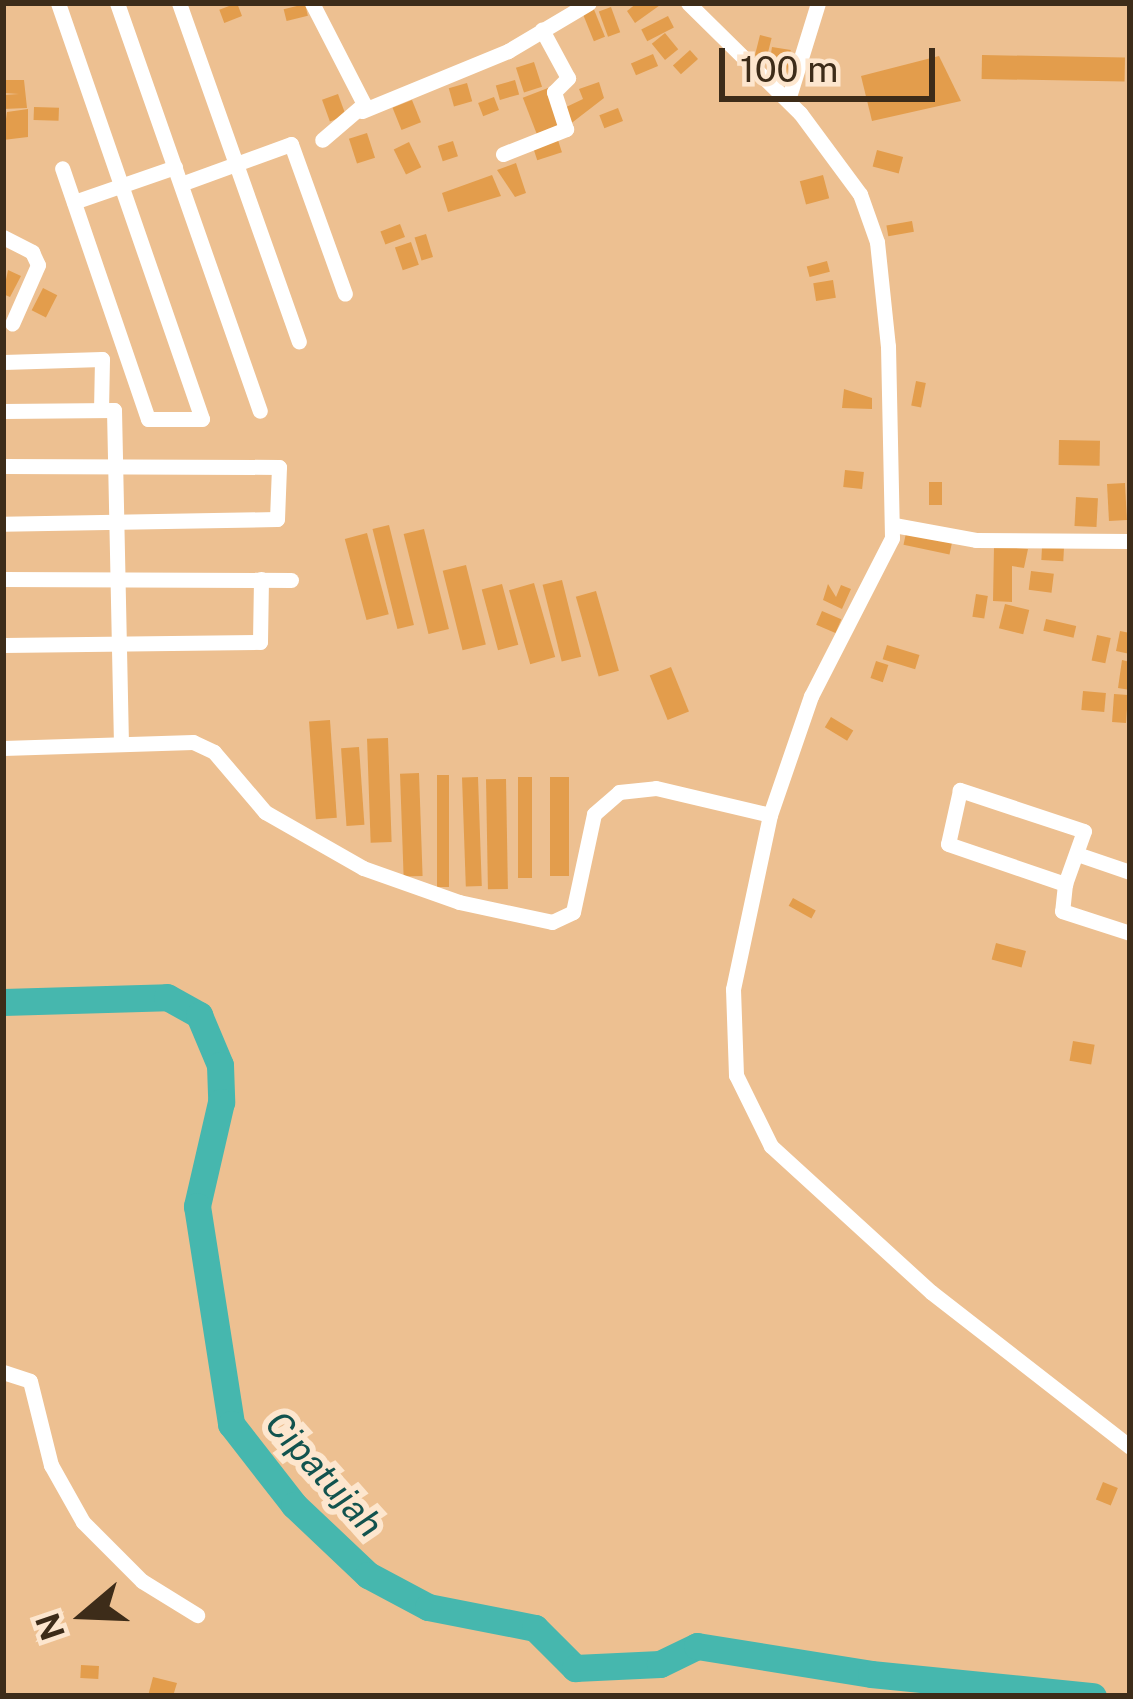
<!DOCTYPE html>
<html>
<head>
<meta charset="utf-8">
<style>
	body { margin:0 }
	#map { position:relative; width:1133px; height:1699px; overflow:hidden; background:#edc091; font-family:"Public Sans",sans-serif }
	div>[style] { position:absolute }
	.river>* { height:27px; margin:-13.5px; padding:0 13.5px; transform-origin:13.5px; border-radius:13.5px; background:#46b7ae }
	.building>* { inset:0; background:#e39d4c; transform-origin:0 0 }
	.minor>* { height:15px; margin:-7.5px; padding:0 7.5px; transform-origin:7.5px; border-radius:7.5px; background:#fff }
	span { translate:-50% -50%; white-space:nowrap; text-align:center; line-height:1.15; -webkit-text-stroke:12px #fde6ce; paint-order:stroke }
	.water-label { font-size:36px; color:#12534e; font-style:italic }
	.frame { position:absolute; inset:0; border:6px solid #3d2c19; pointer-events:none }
	.north { position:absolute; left:24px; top:1555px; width:120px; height:120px; -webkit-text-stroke:9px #fde6ce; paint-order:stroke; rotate:251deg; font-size:33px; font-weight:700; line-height:48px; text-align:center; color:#3d2c19 }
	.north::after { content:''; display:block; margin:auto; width:42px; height:54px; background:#3d2c19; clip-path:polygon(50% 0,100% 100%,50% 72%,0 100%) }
	.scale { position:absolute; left:719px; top:48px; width:216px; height:54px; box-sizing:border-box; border:6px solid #3d2c19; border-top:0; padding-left:15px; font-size:36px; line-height:42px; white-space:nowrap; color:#3d2c19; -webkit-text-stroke:9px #fde6ce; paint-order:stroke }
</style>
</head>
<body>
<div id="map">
	<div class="river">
		<i style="left:3px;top:1002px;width:164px;rotate:-1.7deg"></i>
		<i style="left:167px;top:997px;width:37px;rotate:29deg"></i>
		<i style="left:199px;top:1015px;width:54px;rotate:67.2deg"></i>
		<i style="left:220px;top:1065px;width:37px;rotate:88deg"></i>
		<i style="left:221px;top:1102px;width:107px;rotate:103deg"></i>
		<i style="left:197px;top:1206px;width:221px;rotate:81.1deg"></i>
		<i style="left:231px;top:1424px;width:103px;rotate:52.1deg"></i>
		<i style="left:294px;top:1505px;width:102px;rotate:43.4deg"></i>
		<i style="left:368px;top:1575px;width:68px;rotate:28.1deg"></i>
		<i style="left:428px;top:1607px;width:109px;rotate:11.1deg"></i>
		<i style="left:535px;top:1628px;width:57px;rotate:45deg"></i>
		<i style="left:575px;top:1668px;width:85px;rotate:-2.7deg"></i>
		<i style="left:660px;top:1664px;width:41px;rotate:-25.9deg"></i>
		<i style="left:697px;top:1646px;width:176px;rotate:9.1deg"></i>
		<i style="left:871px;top:1674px;width:223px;rotate:5.7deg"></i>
	</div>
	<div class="building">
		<i style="left:237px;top:3px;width:14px;height:19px;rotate:69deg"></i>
		<i style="clip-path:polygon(637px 3px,663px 3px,635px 23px,627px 11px)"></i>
		<i style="left:305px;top:4px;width:12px;height:22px;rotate:76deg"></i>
		<i style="left:593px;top:7px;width:32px;height:12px;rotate:68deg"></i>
		<i style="left:611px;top:7px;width:27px;height:13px;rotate:70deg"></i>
		<i style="left:668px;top:16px;width:13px;height:30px;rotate:63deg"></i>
		<i style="left:665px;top:33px;width:21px;height:17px;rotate:51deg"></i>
		<i style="left:760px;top:35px;width:12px;height:21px;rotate:14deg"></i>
		<i style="left:772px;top:47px;width:19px;height:29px;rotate:9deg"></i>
		<i style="left:690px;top:50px;width:12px;height:23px;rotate:48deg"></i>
		<i style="left:653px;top:54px;width:13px;height:24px;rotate:67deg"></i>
		<i style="left:982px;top:55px;width:143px;height:24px;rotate:1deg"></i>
		<i style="clip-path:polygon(939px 56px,961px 101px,872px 121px,861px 76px)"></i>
		<i style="left:534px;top:62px;width:26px;height:19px;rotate:72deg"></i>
		<i style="clip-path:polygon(3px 80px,24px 80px,27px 108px,3px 109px,3px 95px,19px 94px,3px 93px)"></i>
		<i style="left:515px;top:80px;width:15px;height:20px;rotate:74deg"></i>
		<i style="clip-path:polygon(599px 82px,604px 98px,569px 125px,562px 109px,583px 99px,579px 89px)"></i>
		<i style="left:467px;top:83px;width:19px;height:19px;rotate:74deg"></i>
		<i style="left:548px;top:88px;width:39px;height:27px;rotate:69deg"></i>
		<i style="left:338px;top:94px;width:23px;height:17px;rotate:70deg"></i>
		<i style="left:494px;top:97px;width:14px;height:17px;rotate:69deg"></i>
		<i style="left:412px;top:100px;width:24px;height:21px;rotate:68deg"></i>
		<i style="left:34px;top:107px;width:25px;height:13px;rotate:2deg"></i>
		<i style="left:618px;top:108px;width:14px;height:20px;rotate:69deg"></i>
		<i style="clip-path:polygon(28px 109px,28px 137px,3px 140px,7px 112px)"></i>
		<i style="left:367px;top:133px;width:26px;height:19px;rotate:72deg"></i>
		<i style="left:557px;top:137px;width:16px;height:26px;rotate:72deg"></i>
		<i style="left:453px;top:141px;width:16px;height:16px;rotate:72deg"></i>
		<i style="left:409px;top:142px;width:28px;height:17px;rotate:64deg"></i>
		<i style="left:877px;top:150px;width:27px;height:17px;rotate:15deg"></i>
		<i style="clip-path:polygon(516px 163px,526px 193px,515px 197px,497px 170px)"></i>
		<i style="clip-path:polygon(492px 175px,501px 196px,448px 212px,442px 193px)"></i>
		<i style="left:823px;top:175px;width:24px;height:24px;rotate:75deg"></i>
		<i style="left:912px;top:221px;width:11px;height:26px;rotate:80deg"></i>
		<i style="left:400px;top:224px;width:14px;height:21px;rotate:69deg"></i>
		<i style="left:426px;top:234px;width:24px;height:12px;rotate:73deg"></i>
		<i style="left:411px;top:242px;width:24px;height:17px;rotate:71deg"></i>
		<i style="left:827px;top:261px;width:11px;height:21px;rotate:75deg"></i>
		<i style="clip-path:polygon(8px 270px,21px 276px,10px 297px,3px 294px)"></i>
		<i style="left:833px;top:280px;width:18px;height:20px;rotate:81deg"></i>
		<i style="left:43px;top:288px;width:16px;height:25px;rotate:27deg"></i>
		<i style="left:916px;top:381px;width:10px;height:25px;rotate:11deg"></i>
		<i style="clip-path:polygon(844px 389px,872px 398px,872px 409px,842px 408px)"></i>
		<i style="left:1059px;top:440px;width:41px;height:25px;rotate:1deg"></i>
		<i style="left:845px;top:470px;width:19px;height:17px;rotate:6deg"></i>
		<i style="left:929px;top:482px;width:13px;height:23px"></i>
		<i style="left:1125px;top:483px;width:37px;height:18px;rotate:87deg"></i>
		<i style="left:1076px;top:497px;width:22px;height:29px;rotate:3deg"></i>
		<i style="left:389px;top:525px;width:103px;height:17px;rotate:76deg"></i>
		<i style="left:424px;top:529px;width:103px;height:21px;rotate:76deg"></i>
		<i style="left:367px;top:533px;width:84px;height:23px;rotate:75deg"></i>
		<i style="left:906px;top:533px;width:47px;height:12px;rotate:12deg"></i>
		<i style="clip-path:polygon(994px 546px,1028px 549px,1024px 568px,1012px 566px,1012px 602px,993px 601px)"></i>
		<i style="left:1042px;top:547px;width:22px;height:13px;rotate:3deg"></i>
		<i style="left:466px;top:565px;width:82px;height:24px;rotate:76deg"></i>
		<i style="left:1031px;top:571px;width:23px;height:19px;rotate:7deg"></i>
		<i style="left:562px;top:580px;width:79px;height:20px;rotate:76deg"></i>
		<i style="left:534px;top:583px;width:77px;height:26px;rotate:74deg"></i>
		<i style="left:502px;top:584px;width:63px;height:21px;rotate:75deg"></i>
		<i style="clip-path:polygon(828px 584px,836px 597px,841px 585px,851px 589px,842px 609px,823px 600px)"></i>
		<i style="left:596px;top:591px;width:83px;height:21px;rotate:74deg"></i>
		<i style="left:976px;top:594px;width:12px;height:23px;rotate:9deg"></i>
		<i style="left:1005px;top:604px;width:25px;height:25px;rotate:14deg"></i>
		<i style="left:822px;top:611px;width:21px;height:15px;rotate:23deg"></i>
		<i style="left:1046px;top:619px;width:31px;height:12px;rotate:13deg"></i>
		<i style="clip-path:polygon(1120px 631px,1130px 633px,1130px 654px,1116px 651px)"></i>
		<i style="left:1097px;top:635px;width:14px;height:26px;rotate:12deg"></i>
		<i style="left:887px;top:645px;width:34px;height:15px;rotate:17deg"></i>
		<i style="clip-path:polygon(1122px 660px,1130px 662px,1130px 690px,1118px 688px)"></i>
		<i style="left:876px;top:661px;width:13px;height:18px;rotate:18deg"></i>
		<i style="left:671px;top:667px;width:48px;height:23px;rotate:68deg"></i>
		<i style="left:1083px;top:691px;width:23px;height:19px;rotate:5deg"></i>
		<i style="left:1114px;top:694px;width:14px;height:28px;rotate:4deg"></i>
		<i style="left:831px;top:717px;width:26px;height:12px;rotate:31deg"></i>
		<i style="left:330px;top:720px;width:98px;height:21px;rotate:86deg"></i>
		<i style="left:388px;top:738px;width:104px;height:21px;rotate:88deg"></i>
		<i style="left:359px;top:747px;width:78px;height:18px;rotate:86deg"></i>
		<i style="left:419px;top:773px;width:103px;height:19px;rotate:88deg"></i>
		<i style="left:437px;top:775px;width:12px;height:112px"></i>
		<i style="left:478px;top:777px;width:109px;height:16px;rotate:88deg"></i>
		<i style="left:518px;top:777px;width:14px;height:101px"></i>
		<i style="left:550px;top:777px;width:19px;height:99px"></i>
		<i style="left:506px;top:779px;width:110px;height:20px;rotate:89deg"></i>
		<i style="left:793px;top:898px;width:26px;height:9px;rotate:29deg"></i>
		<i style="left:996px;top:943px;width:31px;height:17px;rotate:15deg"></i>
		<i style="left:1073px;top:1041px;width:22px;height:20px;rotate:10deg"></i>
		<i style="left:1103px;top:1482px;width:16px;height:19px;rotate:22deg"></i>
		<i style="left:81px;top:1665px;width:18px;height:13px;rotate:3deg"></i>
		<i style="clip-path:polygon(153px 1677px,177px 1683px,173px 1696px,148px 1696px)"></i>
	</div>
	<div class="minor">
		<i style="left:58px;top:3px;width:440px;rotate:70.9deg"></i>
		<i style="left:202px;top:419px;width:54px;rotate:180deg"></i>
		<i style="left:148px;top:419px;width:265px;rotate:-108.9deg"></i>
		<i style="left:117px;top:3px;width:432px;rotate:70.7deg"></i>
		<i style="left:179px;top:3px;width:359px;rotate:70.5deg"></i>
		<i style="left:312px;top:3px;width:114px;rotate:62.8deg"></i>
		<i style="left:364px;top:104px;width:55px;rotate:139.4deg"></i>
		<i style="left:688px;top:3px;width:157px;rotate:44.5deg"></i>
		<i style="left:800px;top:113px;width:101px;rotate:53.5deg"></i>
		<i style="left:860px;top:194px;width:51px;rotate:70.5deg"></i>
		<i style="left:877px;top:242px;width:105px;rotate:84deg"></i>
		<i style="left:888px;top:346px;width:192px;rotate:88.8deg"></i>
		<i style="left:892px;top:538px;width:178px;rotate:117.1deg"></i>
		<i style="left:811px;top:696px;width:126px;rotate:109deg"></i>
		<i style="left:770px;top:815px;width:178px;rotate:102deg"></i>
		<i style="left:733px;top:989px;width:86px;rotate:88deg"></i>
		<i style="left:736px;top:1075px;width:79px;rotate:63.8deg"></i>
		<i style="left:771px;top:1146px;width:217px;rotate:42.4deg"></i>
		<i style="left:931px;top:1292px;width:252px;rotate:37.9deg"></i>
		<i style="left:788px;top:100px;width:102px;rotate:-72.8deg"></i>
		<i style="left:362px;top:111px;width:158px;rotate:-22.3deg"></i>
		<i style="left:508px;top:51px;width:94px;rotate:-30.7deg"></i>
		<i style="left:503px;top:154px;width:68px;rotate:-21.6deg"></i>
		<i style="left:566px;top:129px;width:39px;rotate:-108deg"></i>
		<i style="left:554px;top:92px;width:20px;rotate:-45deg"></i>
		<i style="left:568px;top:78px;width:55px;rotate:-118.4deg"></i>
		<i style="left:181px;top:184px;width:117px;rotate:-20deg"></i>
		<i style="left:291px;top:144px;width:159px;rotate:70.2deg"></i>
		<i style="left:74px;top:202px;width:107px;rotate:-19.1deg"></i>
		<i style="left:3px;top:237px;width:33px;rotate:27deg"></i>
		<i style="left:32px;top:252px;width:14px;rotate:65deg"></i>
		<i style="left:38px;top:265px;width:64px;rotate:113.8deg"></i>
		<i style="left:3px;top:362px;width:99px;rotate:-1.7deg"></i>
		<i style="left:102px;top:359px;width:51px;rotate:91.1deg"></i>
		<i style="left:3px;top:411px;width:111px;rotate:-0.5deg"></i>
		<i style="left:114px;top:410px;width:330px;rotate:88.8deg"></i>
		<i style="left:3px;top:466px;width:276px;rotate:0.2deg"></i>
		<i style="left:279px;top:467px;width:52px;rotate:92.2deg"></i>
		<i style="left:277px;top:519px;width:274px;rotate:179deg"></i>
		<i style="left:894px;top:525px;width:83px;rotate:10.4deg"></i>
		<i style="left:976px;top:540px;width:154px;rotate:0.4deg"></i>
		<i style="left:3px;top:579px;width:288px;rotate:0.2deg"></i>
		<i style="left:3px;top:645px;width:257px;rotate:-0.7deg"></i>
		<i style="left:260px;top:642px;width:63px;rotate:-89.1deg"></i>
		<i style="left:3px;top:748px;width:190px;rotate:-1.8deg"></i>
		<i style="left:193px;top:742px;width:23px;rotate:25deg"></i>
		<i style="left:214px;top:752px;width:79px;rotate:49.6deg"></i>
		<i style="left:265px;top:812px;width:113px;rotate:29.7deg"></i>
		<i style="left:363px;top:868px;width:102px;rotate:19.5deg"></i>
		<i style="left:459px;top:902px;width:95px;rotate:12.1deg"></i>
		<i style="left:552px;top:922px;width:23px;rotate:-25deg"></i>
		<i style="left:573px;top:912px;width:100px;rotate:-77.9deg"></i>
		<i style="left:594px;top:814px;width:33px;rotate:-41deg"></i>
		<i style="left:619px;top:792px;width:37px;rotate:-6deg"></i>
		<i style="left:656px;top:788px;width:117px;rotate:13.3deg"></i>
		<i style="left:1080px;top:855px;width:53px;rotate:18.8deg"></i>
		<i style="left:1065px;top:884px;width:56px;rotate:-70.3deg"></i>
		<i style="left:1084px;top:831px;width:131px;rotate:-161.7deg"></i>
		<i style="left:960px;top:790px;width:55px;rotate:102.5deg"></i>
		<i style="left:948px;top:844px;width:124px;rotate:18.9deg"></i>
		<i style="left:1065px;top:884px;width:27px;rotate:96deg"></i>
		<i style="left:1062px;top:911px;width:71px;rotate:17.9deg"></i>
		<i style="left:3px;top:1372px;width:28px;rotate:18deg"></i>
		<i style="left:30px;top:1381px;width:87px;rotate:76deg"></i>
		<i style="left:51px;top:1465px;width:65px;rotate:60.7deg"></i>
		<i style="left:83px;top:1522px;width:83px;rotate:45deg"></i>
		<i style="left:142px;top:1581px;width:65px;rotate:31.7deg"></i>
	</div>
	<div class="water-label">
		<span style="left:324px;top:1474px;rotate:48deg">Cipatujah</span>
	</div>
	<div class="frame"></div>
	<div class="north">N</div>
	<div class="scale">100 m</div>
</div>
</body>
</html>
